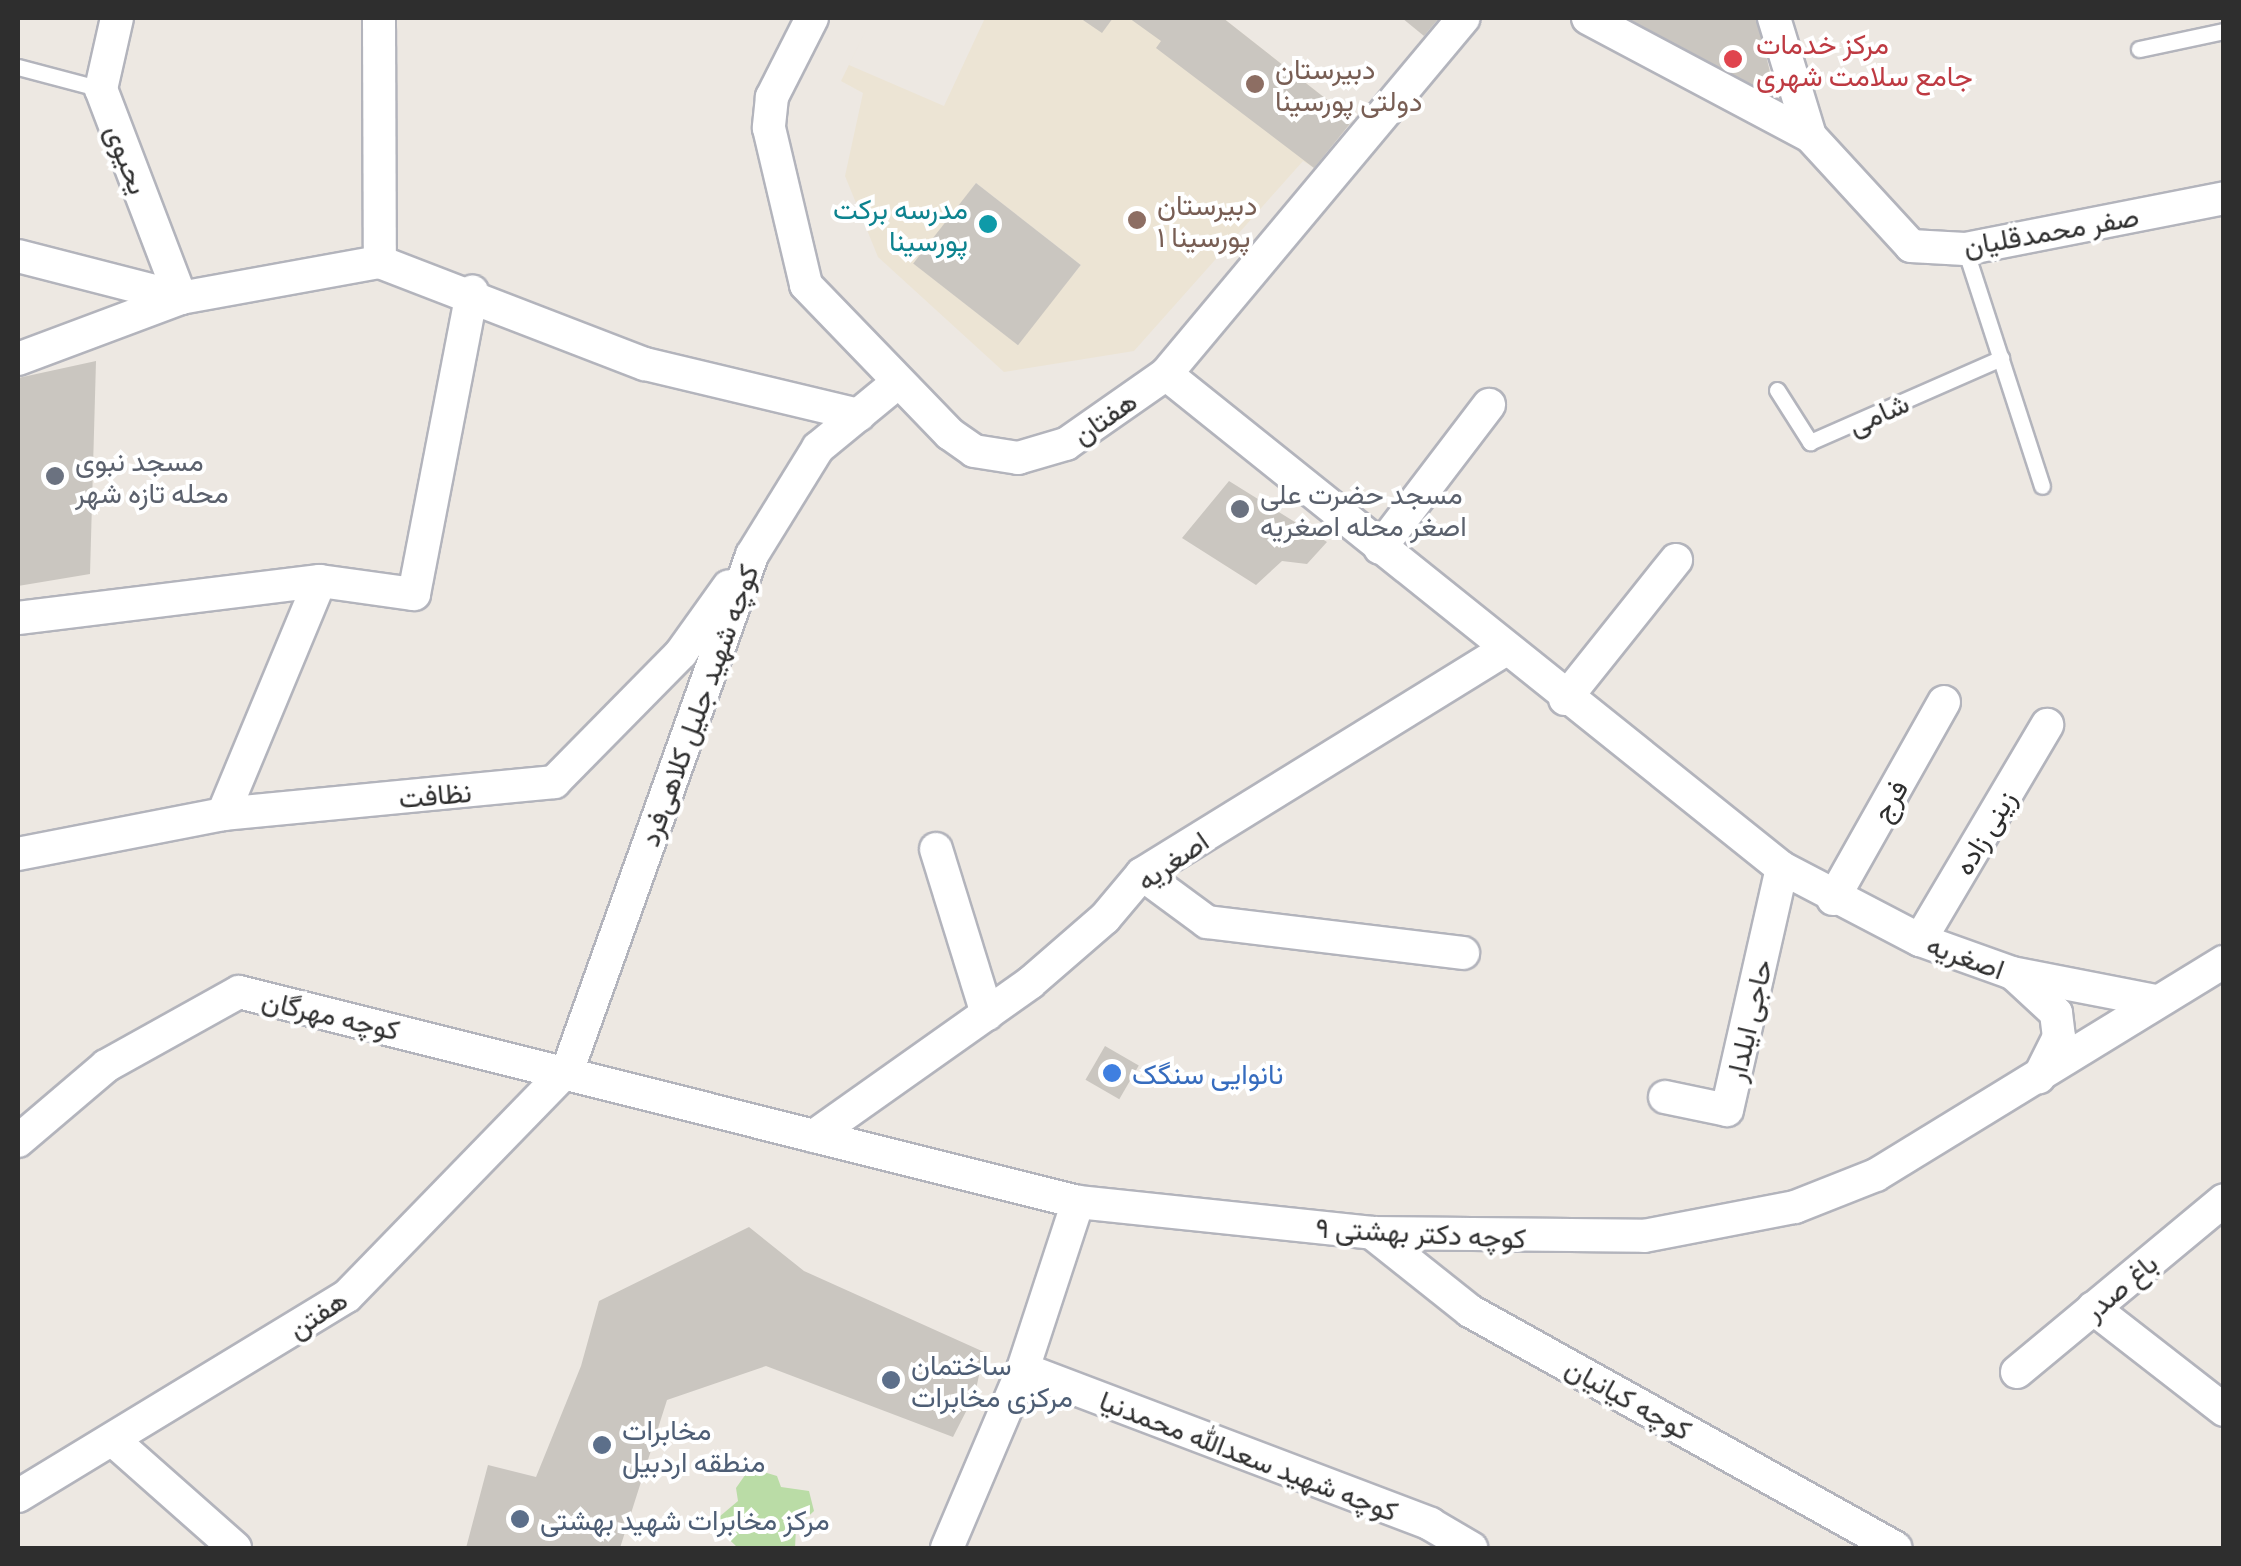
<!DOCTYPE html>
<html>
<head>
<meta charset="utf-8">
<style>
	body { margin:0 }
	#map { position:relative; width:2241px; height:1566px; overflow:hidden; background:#ede8e2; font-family:"Exo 2",Vazirmatn,sans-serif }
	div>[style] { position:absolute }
	.education>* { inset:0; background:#ece4d4 }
	.green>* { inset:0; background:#badca6 }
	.building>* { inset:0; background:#cac6c0; transform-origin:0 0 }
	.roads { filter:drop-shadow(2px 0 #b3b4bc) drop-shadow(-2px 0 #b3b4bc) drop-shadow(0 2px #b3b4bc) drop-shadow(0 -2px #b3b4bc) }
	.service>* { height:15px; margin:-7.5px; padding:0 7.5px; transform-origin:7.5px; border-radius:7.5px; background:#fff }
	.minor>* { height:32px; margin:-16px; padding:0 16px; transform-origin:16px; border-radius:16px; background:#fff }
	.dots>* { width:28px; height:28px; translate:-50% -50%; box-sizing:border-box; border:5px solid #fff; border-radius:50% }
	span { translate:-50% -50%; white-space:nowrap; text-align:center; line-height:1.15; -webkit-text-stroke:8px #fff; paint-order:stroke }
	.health-label { font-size:28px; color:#be3a42 }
	.left { translate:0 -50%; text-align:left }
	.education-label { font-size:28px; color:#785e54 }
	.street-label { font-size:28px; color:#2e2e2e }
	.culture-label { font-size:28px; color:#0d838f }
	.right { translate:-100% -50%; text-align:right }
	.worship-label { font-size:28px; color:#5b616d }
	.shop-label { font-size:28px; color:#366cbe }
	.service-label { font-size:28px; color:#4e5e75 }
	.frame { position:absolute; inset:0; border:20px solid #2e2e2e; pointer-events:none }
</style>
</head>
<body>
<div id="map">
	<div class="education">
		<i style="clip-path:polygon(evenodd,872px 18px,849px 65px,944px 106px,985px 18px,1223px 18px,1353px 120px,1314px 168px,1303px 161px,1134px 351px,1004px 372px,878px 257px,845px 176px,863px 93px,841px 81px,872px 18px,976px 183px,1081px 265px,1017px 344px,917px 266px,976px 183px)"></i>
	</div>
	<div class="green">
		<i style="clip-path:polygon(750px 1468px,777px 1476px,781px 1487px,809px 1491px,814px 1511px,796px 1528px,795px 1548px,736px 1546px,717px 1528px,719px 1517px,738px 1501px,736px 1488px)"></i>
	</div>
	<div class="building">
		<i style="clip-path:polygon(1080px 18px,1113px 18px,1102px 33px)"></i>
		<i style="clip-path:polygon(1129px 18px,1223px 18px,1353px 120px,1314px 168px,1156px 48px,1161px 41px)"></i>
		<i style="clip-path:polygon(1402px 18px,1439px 18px,1424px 36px)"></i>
		<i style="clip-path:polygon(1618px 18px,1757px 18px,1777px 101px)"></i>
		<i style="left:976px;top:183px;width:133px;height:102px;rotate:38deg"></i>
		<i style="clip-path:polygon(96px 361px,90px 574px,18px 586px,18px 378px)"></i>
		<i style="clip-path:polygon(1229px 481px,1327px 542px,1307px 564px,1282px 561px,1256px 585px,1182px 538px)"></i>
		<i style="left:1105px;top:1046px;width:39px;height:39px;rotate:30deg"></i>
		<i style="clip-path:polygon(749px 1227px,804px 1271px,984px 1352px,975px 1394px,953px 1437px,766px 1366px,667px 1400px,620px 1548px,466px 1548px,488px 1465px,536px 1477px,581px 1366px,599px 1301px)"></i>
	</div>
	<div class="roads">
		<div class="service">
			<i style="left:2139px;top:49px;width:87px;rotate:-12deg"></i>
			<i style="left:18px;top:67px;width:86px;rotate:14.8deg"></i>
			<i style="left:1965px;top:249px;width:249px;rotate:72deg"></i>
			<i style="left:1777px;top:390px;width:62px;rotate:57.6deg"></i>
			<i style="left:1810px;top:442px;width:209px;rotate:-23.7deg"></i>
		</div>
		<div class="minor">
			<i style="left:117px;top:18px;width:73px;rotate:102.7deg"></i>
			<i style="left:101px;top:89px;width:224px;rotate:69.1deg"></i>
			<i style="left:379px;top:18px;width:244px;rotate:89.8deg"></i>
			<i style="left:812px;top:18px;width:89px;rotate:116.9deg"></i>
			<i style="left:772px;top:97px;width:31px;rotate:96deg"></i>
			<i style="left:769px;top:128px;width:161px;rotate:76.7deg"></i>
			<i style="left:806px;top:285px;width:207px;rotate:46deg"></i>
			<i style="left:950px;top:434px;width:29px;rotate:35deg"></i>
			<i style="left:974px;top:451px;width:45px;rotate:9deg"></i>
			<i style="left:1018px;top:458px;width:50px;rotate:-16.3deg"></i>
			<i style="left:1066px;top:444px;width:122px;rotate:-35deg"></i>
			<i style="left:1166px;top:374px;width:464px;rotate:-50.1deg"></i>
			<i style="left:1588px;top:18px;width:251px;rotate:28deg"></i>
			<i style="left:1774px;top:18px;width:123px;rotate:73deg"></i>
			<i style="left:1810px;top:136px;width:149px;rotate:47.4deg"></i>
			<i style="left:1911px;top:246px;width:54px;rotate:3.2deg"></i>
			<i style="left:1965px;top:249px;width:264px;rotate:-11.1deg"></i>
			<i style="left:18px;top:256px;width:168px;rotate:14.4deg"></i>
			<i style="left:18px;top:359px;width:174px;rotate:-20.5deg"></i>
			<i style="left:181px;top:298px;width:202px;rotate:-10.3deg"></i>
			<i style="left:380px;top:262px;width:284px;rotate:21.1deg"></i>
			<i style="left:645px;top:364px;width:220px;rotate:13.4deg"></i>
			<i style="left:1166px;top:374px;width:790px;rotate:38.73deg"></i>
			<i style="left:1782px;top:868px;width:156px;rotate:27.6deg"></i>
			<i style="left:1920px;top:940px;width:98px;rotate:19.7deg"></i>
			<i style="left:2012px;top:973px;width:147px;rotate:11deg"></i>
			<i style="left:1380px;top:548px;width:180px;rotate:-52.7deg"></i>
			<i style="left:18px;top:618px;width:304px;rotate:-7deg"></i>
			<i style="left:320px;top:581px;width:95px;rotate:7.9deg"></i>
			<i style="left:414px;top:594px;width:308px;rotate:-79.1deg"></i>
			<i style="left:1565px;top:699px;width:178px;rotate:-51.4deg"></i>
			<i style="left:223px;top:814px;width:252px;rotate:-67.4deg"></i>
			<i style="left:936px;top:849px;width:173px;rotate:72.8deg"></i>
			<i style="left:18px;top:854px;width:209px;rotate:-11deg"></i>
			<i style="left:223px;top:814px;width:333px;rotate:-5.5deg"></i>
			<i style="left:554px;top:782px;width:181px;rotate:-45.4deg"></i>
			<i style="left:681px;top:653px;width:82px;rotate:-54.4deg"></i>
			<i style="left:1142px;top:874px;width:81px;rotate:36.4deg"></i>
			<i style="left:1207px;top:922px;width:258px;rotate:6.9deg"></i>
			<i style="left:1833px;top:899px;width:226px;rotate:-60.6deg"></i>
			<i style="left:1920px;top:940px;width:250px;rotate:-59.4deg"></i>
			<i style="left:2015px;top:975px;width:56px;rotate:42.8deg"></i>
			<i style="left:2056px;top:1013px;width:24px;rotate:83deg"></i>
			<i style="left:2059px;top:1037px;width:45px;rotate:116.6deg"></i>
			<i style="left:1665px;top:1097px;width:63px;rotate:11.8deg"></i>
			<i style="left:1727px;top:1110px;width:248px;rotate:-77.2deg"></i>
			<i style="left:814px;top:1136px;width:265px;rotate:-35.3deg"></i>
			<i style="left:1030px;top:983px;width:99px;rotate:-40.9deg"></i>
			<i style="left:1105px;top:918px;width:57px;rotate:-49.9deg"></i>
			<i style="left:1142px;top:874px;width:427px;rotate:-31.7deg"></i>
			<i style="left:18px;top:1141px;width:116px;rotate:-40.4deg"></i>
			<i style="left:106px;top:1066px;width:152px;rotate:-29.1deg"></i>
			<i style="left:239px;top:992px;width:865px;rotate:14.05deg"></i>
			<i style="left:1078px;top:1202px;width:296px;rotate:6deg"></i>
			<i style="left:1372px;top:1233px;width:272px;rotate:0.6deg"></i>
			<i style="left:1644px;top:1236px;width:154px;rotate:-10.9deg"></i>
			<i style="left:1795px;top:1207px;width:87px;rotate:-21.6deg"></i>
			<i style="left:1876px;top:1175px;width:408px;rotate:-31.5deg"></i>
			<i style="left:1372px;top:1233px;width:125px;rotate:38.5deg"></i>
			<i style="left:1470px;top:1311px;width:487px;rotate:29.1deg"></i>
			<i style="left:2093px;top:1308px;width:166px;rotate:37.9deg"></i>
			<i style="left:1023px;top:1369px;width:436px;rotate:20.8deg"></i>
			<i style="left:1430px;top:1524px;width:48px;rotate:30.3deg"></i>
			<i style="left:2017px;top:1372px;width:269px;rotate:-39.7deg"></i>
			<i style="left:113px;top:1440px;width:163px;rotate:41.5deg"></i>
			<i style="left:18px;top:1496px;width:385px;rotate:-31.3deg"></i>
			<i style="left:347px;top:1296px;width:317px;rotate:-45.8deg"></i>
			<i style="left:568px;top:1069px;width:546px;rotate:-70.3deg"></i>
			<i style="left:752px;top:555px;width:126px;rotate:-58.3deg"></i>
			<i style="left:818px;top:448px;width:101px;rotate:-39.4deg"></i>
			<i style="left:947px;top:1548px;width:194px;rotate:-67deg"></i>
			<i style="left:1023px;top:1369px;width:176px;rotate:-71.8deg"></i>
		</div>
	</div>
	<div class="dots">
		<i style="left:1733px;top:59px;background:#e0444e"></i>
		<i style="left:1255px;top:84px;background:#8d6e63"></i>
		<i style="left:1137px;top:220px;background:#8d6e63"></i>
		<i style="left:988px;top:224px;background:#0f9aa8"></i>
		<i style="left:55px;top:476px;background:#6b7280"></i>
		<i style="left:1240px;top:509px;background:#6b7280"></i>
		<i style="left:1112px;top:1073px;background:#3f7fe0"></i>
		<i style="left:891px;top:1380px;background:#5c6f8a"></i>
		<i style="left:602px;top:1445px;background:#5c6f8a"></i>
		<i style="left:520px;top:1519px;background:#5c6f8a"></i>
	</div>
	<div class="health-label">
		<span class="left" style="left:1756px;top:59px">مرکز خدمات<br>جامع سلامت شهری</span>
	</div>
	<div class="education-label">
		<span class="left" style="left:1275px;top:84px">دبیرستان<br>دولتی پورسینا</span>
		<span class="left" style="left:1157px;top:220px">دبیرستان<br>پورسینا ۱</span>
	</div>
	<div class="street-label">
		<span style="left:128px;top:159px;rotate:69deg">یحیوی</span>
		<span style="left:2051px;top:230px;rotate:-10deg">صفر محمدقلیان</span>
		<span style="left:1878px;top:413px;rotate:-24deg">شامی</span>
		<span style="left:1104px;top:417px;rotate:-35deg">هفتان</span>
		<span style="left:698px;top:705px;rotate:-70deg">کوچه شهید جلیل کلاهی‌فرد</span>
		<span style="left:435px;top:794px;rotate:-5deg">نظافت</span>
		<span style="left:1889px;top:800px;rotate:-60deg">فرج</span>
		<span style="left:1984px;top:832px;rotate:-59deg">زینی زاده</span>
		<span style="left:1172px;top:860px;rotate:-35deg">اصغریه</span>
		<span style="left:1966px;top:956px;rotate:20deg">اصغریه</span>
		<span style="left:331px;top:1014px;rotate:13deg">کوچه مهرگان</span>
		<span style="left:1748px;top:1020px;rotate:-77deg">حاجی ایلدار</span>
		<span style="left:1421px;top:1232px;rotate:3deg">کوچه دکتر بهشتی ۹</span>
		<span style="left:2120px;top:1286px;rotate:-40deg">باغ صدر</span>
		<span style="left:317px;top:1313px;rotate:-33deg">هفتن</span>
		<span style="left:1629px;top:1398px;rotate:29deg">کوچه کیانیان</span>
		<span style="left:1249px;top:1455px;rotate:21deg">کوچه شهید سعدالله محمدنیا</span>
	</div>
	<div class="culture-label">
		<span class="right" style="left:968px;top:224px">مدرسه برکت<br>پورسینا</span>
	</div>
	<div class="worship-label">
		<span class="left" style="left:75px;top:476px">مسجد نبوی<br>محله تازه شهر</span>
		<span class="left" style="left:1260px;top:509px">مسجد حضرت علی<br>اصغر محله اصغریه</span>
	</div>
	<div class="shop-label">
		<span class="left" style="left:1132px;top:1073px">نانوایی سنگک</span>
	</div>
	<div class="service-label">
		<span class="left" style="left:911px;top:1380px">ساختمان<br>مرکزی مخابرات</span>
		<span class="left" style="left:622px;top:1445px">مخابرات<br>منطقه اردبیل</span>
		<span class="left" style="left:540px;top:1519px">مرکز مخابرات شهید بهشتی</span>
	</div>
	<div class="frame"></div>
</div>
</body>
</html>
